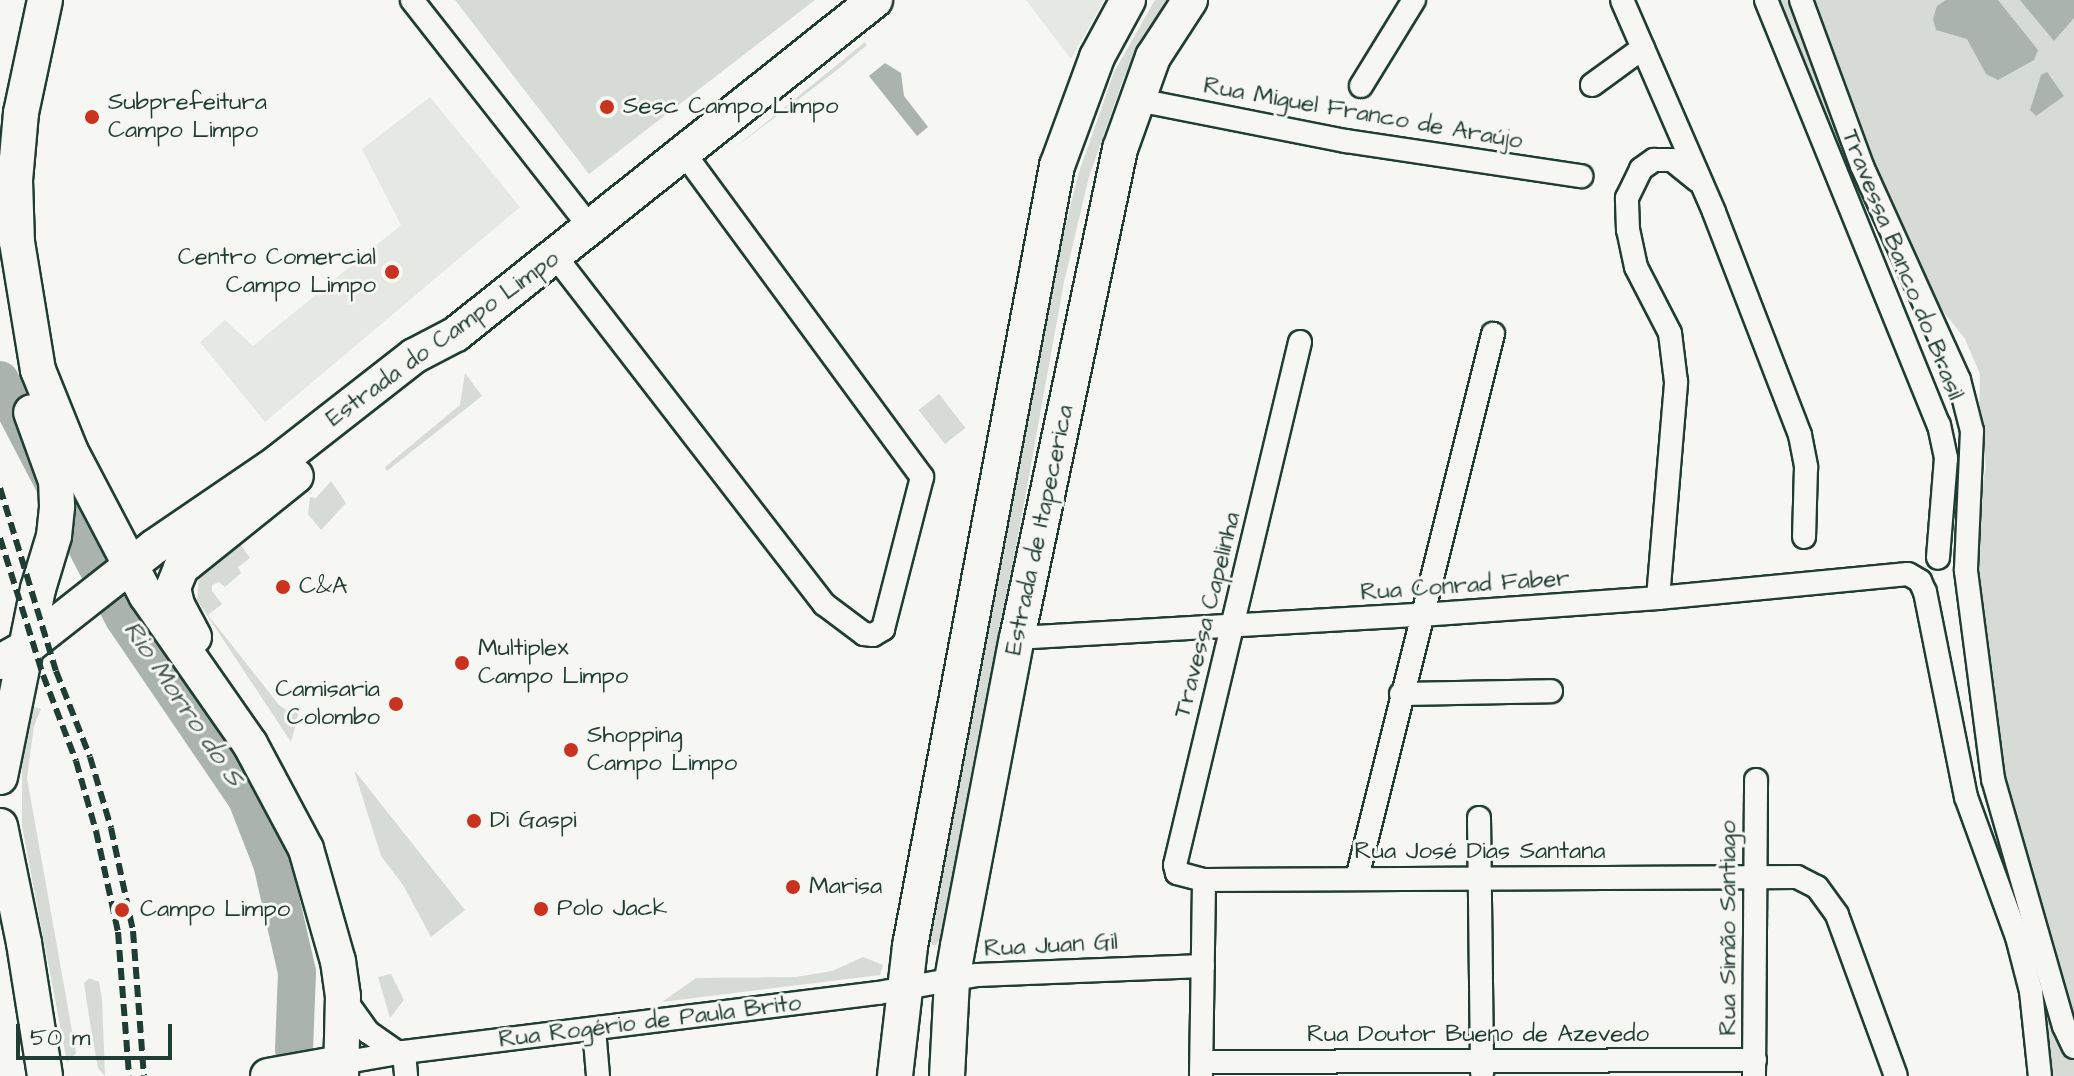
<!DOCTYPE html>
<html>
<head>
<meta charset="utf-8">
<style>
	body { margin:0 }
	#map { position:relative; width:2074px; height:1076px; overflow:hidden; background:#f6f6f2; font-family:"Architects Daughter",sans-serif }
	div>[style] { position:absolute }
	.built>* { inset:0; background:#e6e8e4 }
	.green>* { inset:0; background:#d6dbd6; transform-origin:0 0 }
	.water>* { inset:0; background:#aab3ae }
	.river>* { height:38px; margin:-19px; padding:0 19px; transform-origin:19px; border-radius:19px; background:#aab3ae }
	.roads { filter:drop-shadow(2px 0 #1f3d34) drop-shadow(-2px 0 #1f3d34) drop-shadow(0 2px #1f3d34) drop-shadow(0 -2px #1f3d34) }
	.street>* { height:22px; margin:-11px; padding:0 11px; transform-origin:11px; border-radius:11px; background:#f6f6f2 }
	.primary>* { height:34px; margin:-17px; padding:0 17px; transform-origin:17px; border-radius:17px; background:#f6f6f2 }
	.rail>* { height:6px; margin-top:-3px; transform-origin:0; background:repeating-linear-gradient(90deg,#1f3d34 0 12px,transparent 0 18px) }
	.dots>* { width:22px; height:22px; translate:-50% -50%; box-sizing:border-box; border:4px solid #f6f6f2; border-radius:50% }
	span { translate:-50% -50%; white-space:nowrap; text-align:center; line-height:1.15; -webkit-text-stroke:6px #f6f6f2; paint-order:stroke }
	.poi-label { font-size:24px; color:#1f3d34 }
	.left { translate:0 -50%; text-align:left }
	.right { translate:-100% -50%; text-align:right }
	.street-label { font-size:24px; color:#1f3d34 }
	.water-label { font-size:26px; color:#425a52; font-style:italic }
	.scale { position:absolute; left:16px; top:1024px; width:156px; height:36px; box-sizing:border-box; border:4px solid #1f3d34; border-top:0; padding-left:10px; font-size:24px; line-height:28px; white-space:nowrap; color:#1f3d34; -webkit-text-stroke:6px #f6f6f2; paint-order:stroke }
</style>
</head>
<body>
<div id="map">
	<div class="built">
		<i style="clip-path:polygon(1026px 0,1104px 0,1071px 59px)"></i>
		<i style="clip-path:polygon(430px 97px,520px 207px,265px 422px,200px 342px,225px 320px,253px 346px,401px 225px,362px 149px)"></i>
	</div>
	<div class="green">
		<i style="clip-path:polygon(455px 0,815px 0,589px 174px)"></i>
		<i style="clip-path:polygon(1155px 0,1168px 0,1124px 77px,1089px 177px,1064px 282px,998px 647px,979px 730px,941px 938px,935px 946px,931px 944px,931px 922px,1052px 280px,1078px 175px,1114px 72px)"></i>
		<i style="clip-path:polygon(1771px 0,2074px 0,2074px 1076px,2053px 1076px,2035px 963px,1996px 795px,1970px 535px,1986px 468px,1979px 420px,1980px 374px,1965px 339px,1878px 228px,1813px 109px)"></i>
		<i style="clip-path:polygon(865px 42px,867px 45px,837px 70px,732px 150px)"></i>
		<i style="clip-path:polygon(465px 373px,482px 396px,387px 471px,385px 467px,460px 405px)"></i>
		<i style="left:939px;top:394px;width:43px;height:26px;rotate:52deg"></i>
		<i style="clip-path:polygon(331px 481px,346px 503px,321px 530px,308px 514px,310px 497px,316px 498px)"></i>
		<i style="clip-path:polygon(240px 544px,250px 558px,238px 567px,241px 573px,225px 587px,219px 582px,212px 585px,212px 591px,222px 604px,208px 615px,279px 705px,289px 712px,300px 708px,291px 742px,197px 600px,199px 578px)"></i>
		<i style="clip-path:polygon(34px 707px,41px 709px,34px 726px,27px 778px,76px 1053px,67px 1062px,22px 826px,22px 767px)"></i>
		<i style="clip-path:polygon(354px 770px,465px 910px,431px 937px,403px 885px,381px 856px)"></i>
		<i style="clip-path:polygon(863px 957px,883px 965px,880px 975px,662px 1002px,696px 978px,796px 977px,832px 971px)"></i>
		<i style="clip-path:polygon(391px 974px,404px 1000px,390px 1018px,378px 977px)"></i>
		<i style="clip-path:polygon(89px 978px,99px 982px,102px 999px,105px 1076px,98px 1068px,90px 1023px,84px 983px)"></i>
	</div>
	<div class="water">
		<i style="clip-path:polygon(1998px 0,2038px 50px,2034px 60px,1998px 80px,1986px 74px,1967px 39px,1936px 30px,1933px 19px,1937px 6px,1946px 0)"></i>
		<i style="clip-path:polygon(2020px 0,2074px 0,2074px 18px,2054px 41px)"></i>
		<i style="clip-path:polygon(885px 63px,901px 73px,904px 96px,928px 127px,917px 136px,869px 76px)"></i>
		<i style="clip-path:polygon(2047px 72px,2064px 96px,2036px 116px,2030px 110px,2041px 75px)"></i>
	</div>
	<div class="river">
		<i style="left:0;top:380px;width:268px;rotate:62.5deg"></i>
		<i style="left:124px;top:618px;width:219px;rotate:55.8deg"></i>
		<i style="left:247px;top:799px;width:69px;rotate:68.7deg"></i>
		<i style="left:272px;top:863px;width:112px;rotate:77.1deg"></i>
		<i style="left:297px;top:972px;width:78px;rotate:92.2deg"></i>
	</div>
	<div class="roads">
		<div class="street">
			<i style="left:412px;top:0;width:290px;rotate:51.9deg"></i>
			<i style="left:1622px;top:0;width:231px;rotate:66.5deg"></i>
			<i style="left:1714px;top:212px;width:239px;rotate:68.9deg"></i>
			<i style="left:1800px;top:435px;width:33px;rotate:79deg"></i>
			<i style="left:1806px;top:467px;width:70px;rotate:91.6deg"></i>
			<i style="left:1766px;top:0;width:459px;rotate:67.9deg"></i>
			<i style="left:1939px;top:425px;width:34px;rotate:78deg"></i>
			<i style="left:1946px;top:458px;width:100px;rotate:94.6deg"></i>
			<i style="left:1801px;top:0;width:177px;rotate:69.8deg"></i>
			<i style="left:1862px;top:166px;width:235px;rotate:65.6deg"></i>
			<i style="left:1959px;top:380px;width:53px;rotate:75.7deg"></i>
			<i style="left:1972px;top:431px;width:140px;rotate:92.5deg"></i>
			<i style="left:1966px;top:571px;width:210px;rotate:82.6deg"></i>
			<i style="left:1993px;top:779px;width:257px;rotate:74deg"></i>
			<i style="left:2064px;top:1026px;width:23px;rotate:65deg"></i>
			<i style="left:1592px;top:85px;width:63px;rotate:-36deg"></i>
			<i style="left:1361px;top:86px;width:101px;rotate:-58.4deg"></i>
			<i style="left:1138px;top:100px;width:212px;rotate:11.2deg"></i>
			<i style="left:1346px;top:141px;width:238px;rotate:8.5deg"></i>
			<i style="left:555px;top:256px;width:440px;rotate:52.3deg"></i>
			<i style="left:824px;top:604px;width:50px;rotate:36.9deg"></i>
			<i style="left:864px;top:634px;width:9px;rotate:6deg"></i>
			<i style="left:873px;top:635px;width:12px;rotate:-31deg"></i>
			<i style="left:883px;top:629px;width:157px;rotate:-75.6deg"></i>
			<i style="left:922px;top:477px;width:402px;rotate:-126.3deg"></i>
			<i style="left:1300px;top:342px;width:538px;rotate:103.44deg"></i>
			<i style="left:1175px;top:865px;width:8px;rotate:76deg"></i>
			<i style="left:1177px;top:873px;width:28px;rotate:15deg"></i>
			<i style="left:1204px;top:880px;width:593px;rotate:-0.29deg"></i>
			<i style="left:1797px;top:877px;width:22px;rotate:27deg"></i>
			<i style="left:1817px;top:887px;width:34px;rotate:54deg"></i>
			<i style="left:1837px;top:915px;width:171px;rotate:69.9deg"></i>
			<i style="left:1658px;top:598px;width:217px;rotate:-85.2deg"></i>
			<i style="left:1676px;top:382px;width:49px;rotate:-97deg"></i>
			<i style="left:1670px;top:333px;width:74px;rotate:-117.3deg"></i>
			<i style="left:1636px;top:267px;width:38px;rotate:-102deg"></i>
			<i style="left:1628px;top:230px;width:32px;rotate:-92deg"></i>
			<i style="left:1627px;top:198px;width:32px;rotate:-64deg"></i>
			<i style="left:1641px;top:169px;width:16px;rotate:-35deg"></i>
			<i style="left:1654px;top:160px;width:18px"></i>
			<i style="left:1672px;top:160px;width:33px;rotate:39deg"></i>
			<i style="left:1017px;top:638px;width:405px;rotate:-3.3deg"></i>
			<i style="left:1421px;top:615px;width:238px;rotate:-4.1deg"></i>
			<i style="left:1658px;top:598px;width:251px;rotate:-5.5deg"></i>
			<i style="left:1908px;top:574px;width:14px;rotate:30deg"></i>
			<i style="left:1920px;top:581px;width:12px;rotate:66deg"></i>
			<i style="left:1925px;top:592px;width:209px;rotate:78.7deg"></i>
			<i style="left:1966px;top:797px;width:149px;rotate:70deg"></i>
			<i style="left:2017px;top:937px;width:56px;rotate:75.5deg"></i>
			<i style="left:2031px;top:991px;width:85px;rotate:84deg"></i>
			<i style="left:1401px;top:694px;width:150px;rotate:-1.1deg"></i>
			<i style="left:1479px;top:818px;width:255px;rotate:89.3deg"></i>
			<i style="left:1357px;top:878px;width:561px;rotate:-75.96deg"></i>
			<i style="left:343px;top:997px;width:43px;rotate:54.5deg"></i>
			<i style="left:368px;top:1032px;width:35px;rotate:35deg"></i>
			<i style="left:594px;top:1029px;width:47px;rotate:85.1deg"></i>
			<i style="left:404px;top:1052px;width:24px;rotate:85deg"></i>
			<i style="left:1202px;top:1062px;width:553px;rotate:-0.21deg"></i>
			<i style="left:341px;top:1063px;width:64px;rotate:-9.9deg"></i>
			<i style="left:404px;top:1052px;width:478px;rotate:-7.1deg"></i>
			<i style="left:878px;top:993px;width:101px;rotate:-10.3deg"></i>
			<i style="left:977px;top:975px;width:226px;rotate:-2.3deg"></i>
			<i style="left:1201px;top:1075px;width:195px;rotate:-89.1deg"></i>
			<i style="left:1754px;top:1076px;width:296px;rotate:-89.6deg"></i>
		</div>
		<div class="primary">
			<i style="left:45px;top:0;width:116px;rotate:102deg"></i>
			<i style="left:21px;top:113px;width:67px;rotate:95.1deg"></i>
			<i style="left:15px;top:180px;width:62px;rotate:88.2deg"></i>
			<i style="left:17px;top:242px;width:130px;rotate:80.7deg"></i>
			<i style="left:38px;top:370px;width:88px;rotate:68.1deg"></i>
			<i style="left:71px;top:452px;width:161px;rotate:62.3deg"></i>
			<i style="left:146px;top:595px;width:182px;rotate:55.1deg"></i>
			<i style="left:250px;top:744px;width:119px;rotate:61.9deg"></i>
			<i style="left:306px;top:849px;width:116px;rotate:74.1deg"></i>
			<i style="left:338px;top:961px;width:35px;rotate:82deg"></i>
			<i style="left:343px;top:996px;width:80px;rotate:91.4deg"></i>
			<i style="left:194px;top:637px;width:36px;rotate:-118deg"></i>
			<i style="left:177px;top:605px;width:17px;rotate:-103deg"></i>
			<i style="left:173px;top:588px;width:22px;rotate:-68deg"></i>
			<i style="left:181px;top:568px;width:147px;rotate:-38.7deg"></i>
			<i style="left:0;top:662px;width:31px;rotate:-29deg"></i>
			<i style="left:27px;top:647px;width:162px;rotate:-38.2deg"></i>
			<i style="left:154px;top:547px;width:149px;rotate:-34.3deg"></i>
			<i style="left:277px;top:463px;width:174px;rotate:-38deg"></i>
			<i style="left:414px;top:356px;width:47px;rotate:-27.6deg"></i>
			<i style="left:456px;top:334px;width:536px;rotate:-38.56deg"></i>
			<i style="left:0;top:777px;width:192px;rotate:-78.6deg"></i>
			<i style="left:38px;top:589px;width:55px;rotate:-73.2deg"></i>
			<i style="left:54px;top:536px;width:30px;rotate:-84deg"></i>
			<i style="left:57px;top:506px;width:25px;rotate:-92deg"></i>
			<i style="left:56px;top:481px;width:73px;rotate:-109.9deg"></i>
			<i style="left:0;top:826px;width:119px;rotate:78.4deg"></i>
			<i style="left:24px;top:943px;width:135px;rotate:81deg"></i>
			<i style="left:268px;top:1076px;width:74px;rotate:-10.1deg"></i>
			<i style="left:895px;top:1076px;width:131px;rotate:-83.4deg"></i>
			<i style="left:910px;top:946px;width:794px;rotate:-79.33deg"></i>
			<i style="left:1057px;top:166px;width:116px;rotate:-69.8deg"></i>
			<i style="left:1097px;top:57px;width:65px;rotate:-61.5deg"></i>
			<i style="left:947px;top:1076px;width:96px;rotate:-87deg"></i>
			<i style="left:952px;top:980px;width:35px;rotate:-80deg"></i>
			<i style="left:958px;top:946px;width:314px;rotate:-79.2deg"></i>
			<i style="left:1017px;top:638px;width:500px;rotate:-78.1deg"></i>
			<i style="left:1120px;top:149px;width:98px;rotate:-70.3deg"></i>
			<i style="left:1153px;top:57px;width:68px;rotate:-57deg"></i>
		</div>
	</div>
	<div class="rail">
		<i style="left:0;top:488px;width:191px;rotate:73deg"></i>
		<i style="left:56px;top:671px;width:92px;rotate:68.4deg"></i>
		<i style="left:90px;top:757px;width:74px;rotate:73.5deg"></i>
		<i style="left:111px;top:828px;width:105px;rotate:77.9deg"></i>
		<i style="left:133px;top:931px;width:145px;rotate:85.7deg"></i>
		<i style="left:0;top:538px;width:144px;rotate:72.6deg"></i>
		<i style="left:43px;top:675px;width:92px;rotate:69deg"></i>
		<i style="left:76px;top:761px;width:73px;rotate:74.1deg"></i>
		<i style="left:96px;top:831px;width:103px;rotate:77.7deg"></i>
		<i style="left:118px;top:932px;width:144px;rotate:85.6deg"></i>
	</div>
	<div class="dots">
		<i style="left:607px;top:107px;background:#c8321e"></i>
		<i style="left:92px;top:117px;background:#c8321e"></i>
		<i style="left:392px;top:272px;background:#c8321e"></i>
		<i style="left:283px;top:587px;background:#c8321e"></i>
		<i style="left:462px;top:663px;background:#c8321e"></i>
		<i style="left:396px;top:704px;background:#c8321e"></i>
		<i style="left:571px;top:750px;background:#c8321e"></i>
		<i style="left:474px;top:821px;background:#c8321e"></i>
		<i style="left:793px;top:887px;background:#c8321e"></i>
		<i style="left:541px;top:909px;background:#c8321e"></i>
		<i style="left:122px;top:910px;background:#c8321e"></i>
	</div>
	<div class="poi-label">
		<span class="left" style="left:108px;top:117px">Subprefeitura<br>Campo Limpo</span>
		<span class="left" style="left:623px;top:107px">Sesc Campo Limpo</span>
		<span class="right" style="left:376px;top:272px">Centro Comercial<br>Campo Limpo</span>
		<span class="left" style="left:299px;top:587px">C&amp;A</span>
		<span class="left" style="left:478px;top:663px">Multiplex<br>Campo Limpo</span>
		<span class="right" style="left:380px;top:704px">Camisaria<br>Colombo</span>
		<span class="left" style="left:587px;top:750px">Shopping<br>Campo Limpo</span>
		<span class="left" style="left:490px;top:821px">Di Gaspi</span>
		<span class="left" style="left:809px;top:887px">Marisa</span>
		<span class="left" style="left:557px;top:909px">Polo Jack</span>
		<span class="left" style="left:140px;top:910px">Campo Limpo</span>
	</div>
	<div class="street-label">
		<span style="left:1363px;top:114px;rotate:10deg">Rua Miguel Franco de Araújo</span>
		<span style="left:1902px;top:265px;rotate:68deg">Travessa Banco do Brasil</span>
		<span style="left:443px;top:339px;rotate:-36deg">Estrada do Campo Limpo</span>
		<span style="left:1040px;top:530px;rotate:-78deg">Estrada de Itapecerica</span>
		<span style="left:1465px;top:586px;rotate:-4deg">Rua Conrad Faber</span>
		<span style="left:1208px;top:615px;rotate:-76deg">Travessa Capelinha</span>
		<span style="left:1480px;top:852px">Rua José Dias Santana</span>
		<span style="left:1729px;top:928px;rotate:-90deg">Rua Simão Santiago</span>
		<span style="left:1051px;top:946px;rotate:-3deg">Rua Juan Gil</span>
		<span style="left:650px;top:1022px;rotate:-7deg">Rua Rogério de Paula Brito</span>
		<span style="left:1478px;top:1035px">Rua Doutor Bueno de Azevedo</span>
	</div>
	<div class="water-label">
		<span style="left:183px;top:704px;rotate:56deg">Rio Morro do S</span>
	</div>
	<div class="scale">50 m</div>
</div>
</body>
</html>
